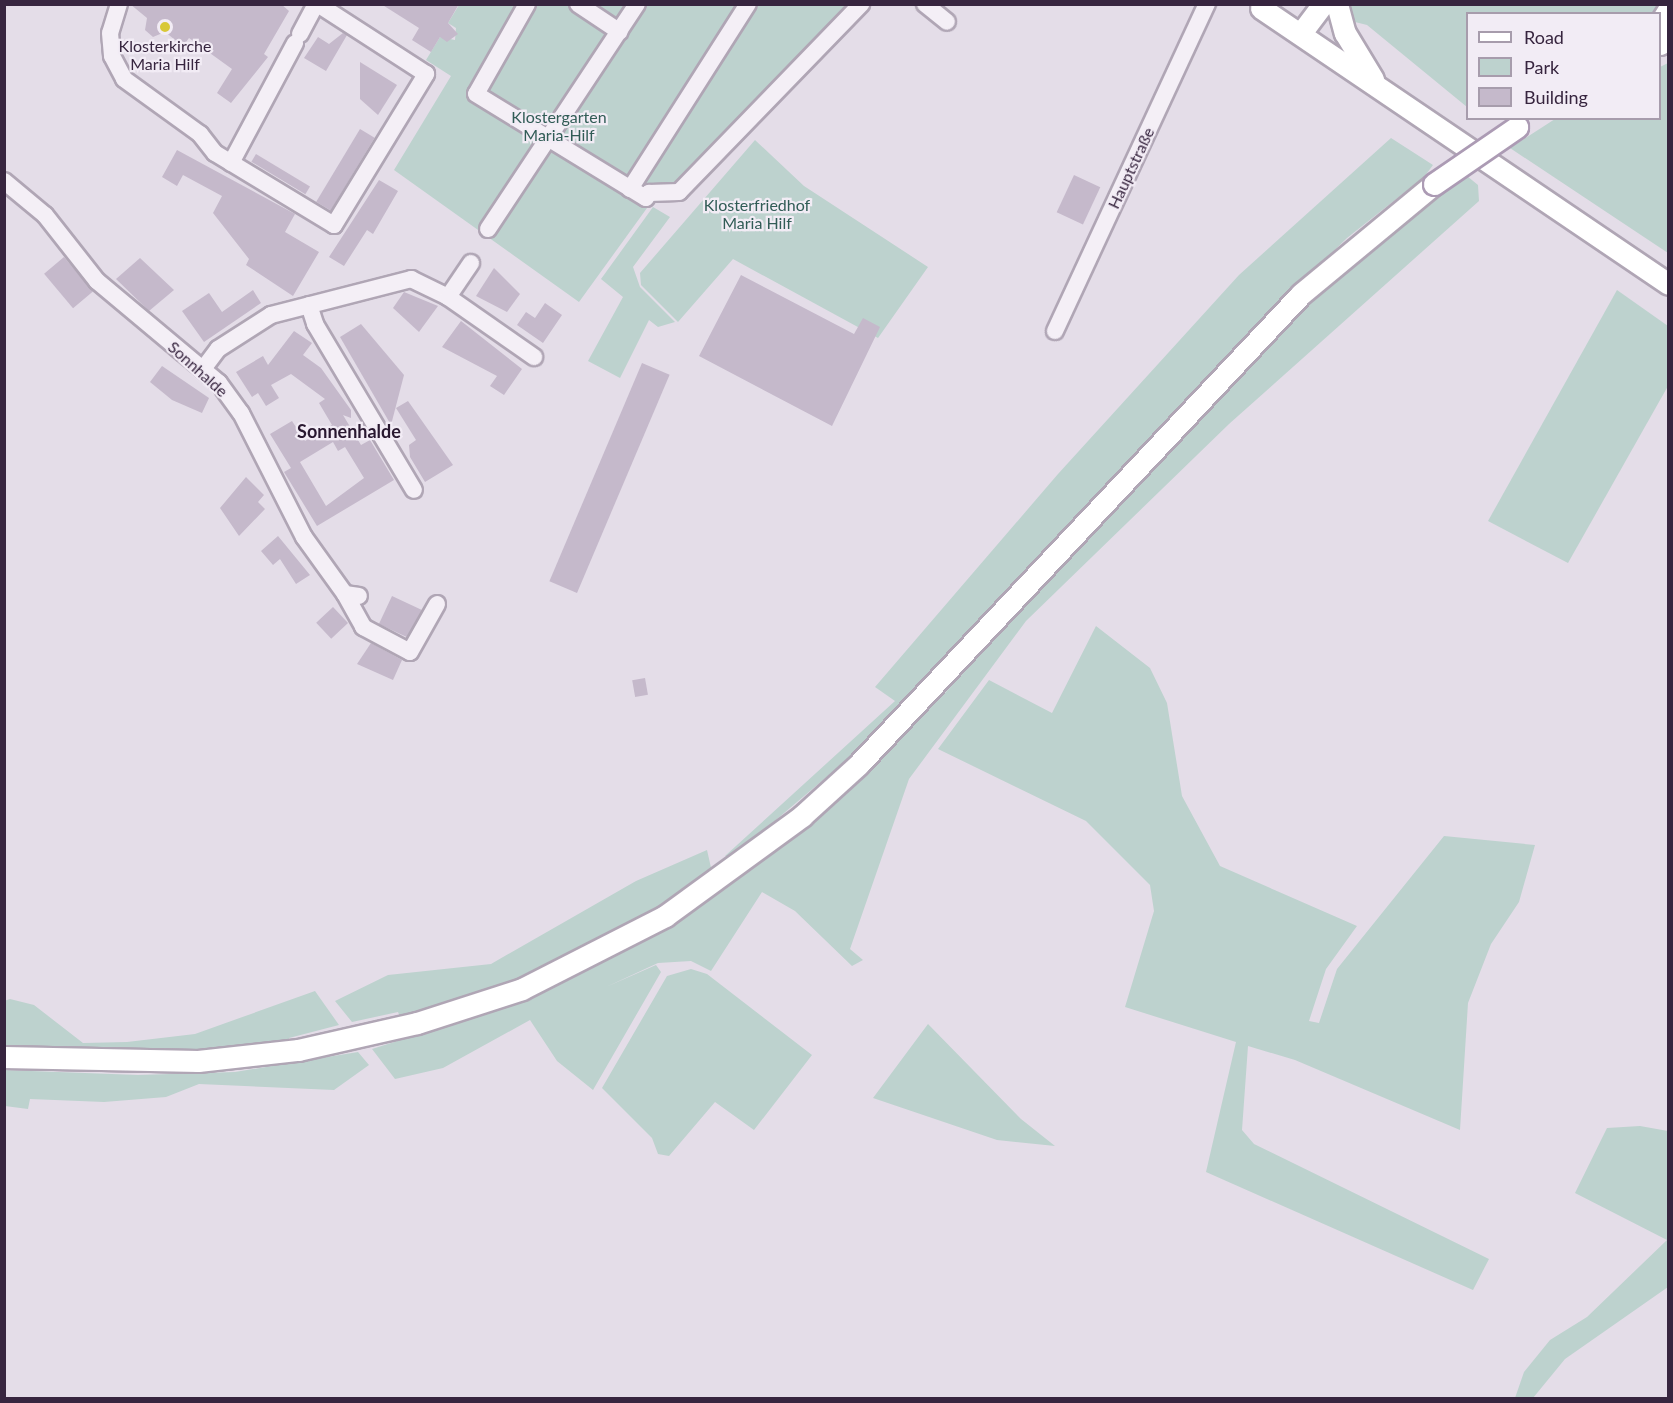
<!DOCTYPE html>
<html>
<head>
<meta charset="utf-8">
<style>
	body { margin:0 }
	#map { position:relative; width:1673px; height:1403px; overflow:hidden; background:#e4dde8; font-family:Lato,sans-serif }
	div>[style] { position:absolute }
	.green>* { inset:0; background:#bdd2ce }
	.building>* { inset:0; background:#c5b9cb; transform-origin:0 0 }
	.roads { filter:drop-shadow(2px 0 #b0a6b5) drop-shadow(-2px 0 #b0a6b5) drop-shadow(0 2px #b0a6b5) drop-shadow(0 -2px #b0a6b5) }
	.minor>* { height:16px; margin:-8px; padding:0 8px; transform-origin:8px; border-radius:8px; background:#f4eff6 }
	.major>* { height:21px; margin:-10.5px; padding:0 10.5px; transform-origin:10.5px; border-radius:10.5px; background:#fff }
	.bridges { filter:drop-shadow(2px 0 #ac9bb4) drop-shadow(-2px 0 #ac9bb4) drop-shadow(0 2px #ac9bb4) drop-shadow(0 -2px #ac9bb4) }
	.major-bridge>* { height:21px; margin:-10.5px; padding:0 10.5px; transform-origin:10.5px; border-radius:10.5px; background:#fff }
	.dots>* { width:16px; height:16px; translate:-50% -50%; box-sizing:border-box; border:3px solid #f2ecf5; border-radius:50% }
	span { translate:-50% -50%; white-space:nowrap; text-align:center; line-height:1.15; -webkit-text-stroke:4.5px #f2ecf5; paint-order:stroke }
	.poi-label { font-size:16px; color:#37253f }
	.park-label { font-size:16px; color:#315c56 }
	.street-label { font-size:16px; color:#37253f }
	.neighbourhood-label { font-size:18px; color:#291830; font-weight:700 }
	.frame { position:absolute; inset:0; border:6px solid #37253f; pointer-events:none }
	.legend { position:absolute; left:1466px; top:12px; width:195px; height:108px; box-sizing:border-box; background:#f2ecf5; border:2px solid #a79cac; margin:0; padding:8px 10px; list-style:none; font-size:18px; color:#37253f }
	.legend li { display:flex; align-items:center; gap:12px; height:30px }
	.legend b { width:30px; border:2px solid #a79cac }
</style>
</head>
<body>
<div id="map">
	<div class="green">
		<i style="clip-path:polygon(459px 5px,868px 5px,840px 41px,717px 166px,680px 198px,655px 197px,579px 302px,394px 170px,451px 76px,426px 60px,440px 37px,455px 40px,456px 28px,448px 23px)"></i>
		<i style="clip-path:polygon(1345px 5px,1662px 5px,1656px 14px,1468px 14px,1467px 107px,1367px 25px,1347px 20px)"></i>
		<i style="clip-path:polygon(1668px 63px,1668px 253px,1510px 148px,1555px 119px,1660px 118px,1660px 67px)"></i>
		<i style="clip-path:polygon(1391px 138px,1433px 165px,1424px 177px,1347px 238px,1243px 339px,931px 677px,843px 763px,731px 858px,725px 856px,895px 701px,875px 687px,1058px 474px,1239px 275px)"></i>
		<i style="clip-path:polygon(755px 140px,804px 186px,928px 267px,878px 338px,733px 259px,678px 322px,641px 285px,640px 273px)"></i>
		<i style="clip-path:polygon(1467px 176px,1478px 185px,1479px 201px,1229px 424px,1026px 621px,909px 779px,850px 949px,863px 960px,852px 966px,795px 911px,762px 892px,711px 971px,691px 961px,658px 963px,606px 987px,656px 965px,661px 972px,593px 1090px,557px 1061px,530px 1020px,443px 1068px,395px 1079px,372px 1049px,515px 1004px,574px 977px,709px 898px,824px 810px,945px 693px,1278px 332px,1349px 264px)"></i>
		<i style="clip-path:polygon(653px 207px,670px 217px,633px 267px,640px 287px,675px 322px,658px 327px,649px 320px,620px 378px,588px 361px,623px 297px,601px 279px)"></i>
		<i style="clip-path:polygon(1617px 290px,1668px 326px,1668px 386px,1568px 563px,1488px 521px)"></i>
		<i style="clip-path:polygon(1096px 626px,1150px 668px,1167px 703px,1182px 796px,1220px 866px,1357px 926px,1326px 969px,1309px 1021px,1319px 1023px,1337px 969px,1444px 836px,1535px 845px,1519px 902px,1491px 944px,1468px 1003px,1460px 1130px,1295px 1060px,1248px 1046px,1242px 1130px,1254px 1144px,1489px 1259px,1473px 1290px,1206px 1172px,1236px 1042px,1125px 1007px,1154px 911px,1150px 885px,1086px 821px,938px 749px,989px 680px,1052px 713px)"></i>
		<i style="clip-path:polygon(707px 850px,712px 872px,651px 912px,533px 974px,400px 1017px,398px 1012px,352px 1022px,335px 1001px,388px 975px,491px 964px,636px 881px)"></i>
		<i style="clip-path:polygon(691px 969px,707px 974px,812px 1055px,754px 1130px,715px 1102px,669px 1156px,658px 1154px,652px 1138px,602px 1088px,667px 976px)"></i>
		<i style="clip-path:polygon(315px 991px,339px 1025px,289px 1038px,290px 1042px,149px 1055px,5px 1051px,4px 1001px,10px 999px,34px 1005px,83px 1043px,127px 1042px,195px 1034px)"></i>
		<i style="clip-path:polygon(928px 1024px,1021px 1119px,1055px 1146px,997px 1140px,873px 1098px)"></i>
		<i style="clip-path:polygon(358px 1052px,369px 1065px,334px 1090px,199px 1084px,166px 1097px,104px 1102px,30px 1099px,28px 1109px,5px 1106px,5px 1070px,138px 1075px,235px 1072px)"></i>
		<i style="clip-path:polygon(1640px 1126px,1668px 1131px,1668px 1287px,1565px 1359px,1533px 1398px,1515px 1398px,1524px 1372px,1550px 1340px,1587px 1317px,1667px 1240px,1575px 1193px,1607px 1128px)"></i>
	</div>
	<div class="building">
		<i style="clip-path:polygon(130px 4px,281px 4px,289px 11px,264px 54px,268px 57px,231px 103px,217px 93px,232px 69px,189px 38px,183px 46px,165px 32px,153px 37px,145px 30px,147px 18px)"></i>
		<i style="clip-path:polygon(381px 4px,459px 4px,448px 23px,458px 34px,447px 42px,440px 37px,431px 52px,412px 40px,419px 28px)"></i>
		<i style="clip-path:polygon(343px 33px,347px 35px,326px 71px,304px 58px,318px 37px,329px 44px)"></i>
		<i style="clip-path:polygon(360px 62px,397px 85px,378px 115px,360px 99px)"></i>
		<i style="left:360px;top:129px;width:17px;height:85px;rotate:31deg"></i>
		<i style="clip-path:polygon(177px 150px,295px 214px,285px 232px,319px 252px,293px 296px,246px 265px,249px 259px,213px 213px,222px 196px,183px 175px,177px 186px,162px 177px)"></i>
		<i style="left:256px;top:154px;width:63px;height:9px;rotate:31deg"></i>
		<i style="left:1074px;top:175px;width:29px;height:41px;rotate:25deg"></i>
		<i style="clip-path:polygon(379px 180px,398px 191px,373px 234px,367px 230px,344px 266px,329px 257px)"></i>
		<i style="left:64px;top:257px;width:45px;height:26px;rotate:50deg"></i>
		<i style="clip-path:polygon(140px 258px,174px 290px,149px 311px,116px 279px)"></i>
		<i style="clip-path:polygon(494px 268px,520px 294px,507px 312px,476px 296px)"></i>
		<i style="clip-path:polygon(741px 275px,854px 334px,863px 318px,880px 327px,832px 426px,699px 356px)"></i>
		<i style="clip-path:polygon(253px 290px,261px 303px,204px 342px,182px 311px,209px 293px,222px 312px)"></i>
		<i style="clip-path:polygon(404px 292px,438px 306px,419px 332px,393px 308px)"></i>
		<i style="clip-path:polygon(545px 303px,562px 315px,543px 343px,517px 325px,526px 312px,535px 318px)"></i>
		<i style="clip-path:polygon(461px 321px,522px 369px,504px 395px,490px 386px,497px 376px,442px 347px)"></i>
		<i style="clip-path:polygon(361px 324px,404px 375px,391px 425px,340px 337px)"></i>
		<i style="clip-path:polygon(evenodd,294px 331px,312px 343px,303px 355px,321px 368px,351px 410px,351px 418px,343px 415px,361px 445px,370px 440px,394px 480px,317px 526px,284px 472px,291px 468px,270px 434px,292px 421px,305px 441px,332px 425px,319px 403px,325px 399px,291px 374px,271px 385px,279px 398px,266px 406px,258px 393px,252px 397px,236px 372px,263px 356px,268px 365px,294px 331px,333px 442px,338px 451px,345px 447px,364px 478px,326px 506px,300px 462px,333px 442px)"></i>
		<i style="left:642px;top:363px;width:30px;height:237px;rotate:23deg"></i>
		<i style="clip-path:polygon(162px 366px,209px 398px,202px 413px,172px 400px,150px 382px)"></i>
		<i style="clip-path:polygon(408px 401px,453px 465px,425px 482px,410px 457px,409px 445px,416px 440px,396px 408px)"></i>
		<i style="clip-path:polygon(246px 477px,264px 495px,258px 502px,265px 509px,239px 536px,220px 508px)"></i>
		<i style="clip-path:polygon(278px 536px,310px 575px,296px 584px,280px 559px,273px 565px,261px 551px)"></i>
		<i style="left:392px;top:596px;width:33px;height:31px;rotate:25deg"></i>
		<i style="left:333px;top:607px;width:22px;height:23px;rotate:47deg"></i>
		<i style="clip-path:polygon(371px 643px,402px 660px,393px 680px,357px 664px)"></i>
		<i style="left:645px;top:678px;width:17px;height:13px;rotate:80deg"></i>
	</div>
	<div class="roads">
		<div class="minor">
			<i style="left:119px;top:4px;width:30px;rotate:107deg"></i>
			<i style="left:110px;top:33px;width:23px;rotate:85deg"></i>
			<i style="left:112px;top:56px;width:26px;rotate:62deg"></i>
			<i style="left:124px;top:79px;width:94px;rotate:35.9deg"></i>
			<i style="left:200px;top:134px;width:24px;rotate:52deg"></i>
			<i style="left:215px;top:153px;width:139px;rotate:31.2deg"></i>
			<i style="left:334px;top:225px;width:177px;rotate:-58.6deg"></i>
			<i style="left:426px;top:74px;width:129px;rotate:-147.1deg"></i>
			<i style="left:527px;top:4px;width:103px;rotate:119.5deg"></i>
			<i style="left:476px;top:94px;width:199px;rotate:31.5deg"></i>
			<i style="left:646px;top:198px;width:6px;rotate:-59deg"></i>
			<i style="left:649px;top:193px;width:30px;rotate:-2deg"></i>
			<i style="left:679px;top:192px;width:262px;rotate:-45.9deg"></i>
			<i style="left:578px;top:4px;width:50px;rotate:33.7deg"></i>
			<i style="left:925px;top:4px;width:28px;rotate:39deg"></i>
			<i style="left:300px;top:34px;width:34px;rotate:-62deg"></i>
			<i style="left:231px;top:163px;width:136px;rotate:-61.9deg"></i>
			<i style="left:4px;top:181px;width:53px;rotate:39.7deg"></i>
			<i style="left:45px;top:215px;width:84px;rotate:51.8deg"></i>
			<i style="left:97px;top:281px;width:159px;rotate:39.9deg"></i>
			<i style="left:219px;top:383px;width:37px;rotate:54deg"></i>
			<i style="left:241px;top:413px;width:139px;rotate:63.1deg"></i>
			<i style="left:304px;top:537px;width:70px;rotate:54.3deg"></i>
			<i style="left:345px;top:594px;width:14px;rotate:8deg"></i>
			<i style="left:630px;top:189px;width:219px;rotate:-57.5deg"></i>
			<i style="left:488px;top:229px;width:270px;rotate:-56.5deg"></i>
			<i style="left:448px;top:297px;width:41px;rotate:-55.9deg"></i>
			<i style="left:309px;top:305px;width:20px;rotate:72deg"></i>
			<i style="left:315px;top:324px;width:193px;rotate:59.2deg"></i>
			<i style="left:1055px;top:331px;width:361px;rotate:-65.1deg"></i>
			<i style="left:203px;top:369px;width:25px;rotate:-53deg"></i>
			<i style="left:218px;top:349px;width:63px;rotate:-32.7deg"></i>
			<i style="left:271px;top:315px;width:145px;rotate:-14.4deg"></i>
			<i style="left:411px;top:279px;width:41px;rotate:25.9deg"></i>
			<i style="left:448px;top:297px;width:105px;rotate:34.9deg"></i>
			<i style="left:345px;top:594px;width:38px;rotate:61deg"></i>
			<i style="left:363px;top:627px;width:53px;rotate:28deg"></i>
			<i style="left:410px;top:652px;width:55px;rotate:-60.6deg"></i>
		</div>
		<div class="major">
			<i style="left:1337px;top:4px;width:30px;rotate:75deg"></i>
			<i style="left:1345px;top:33px;width:54px;rotate:58.7deg"></i>
			<i style="left:1261px;top:8px;width:492px;rotate:34.1deg"></i>
			<i style="left:1660px;top:23px;width:15px;rotate:-58deg"></i>
			<i style="left:1301px;top:33px;width:36px;rotate:-53deg"></i>
			<i style="left:1660px;top:44px;width:9px;rotate:-27deg"></i>
			<i style="left:4px;top:1057px;width:194px;rotate:1.2deg"></i>
			<i style="left:198px;top:1061px;width:101px;rotate:-6.3deg"></i>
			<i style="left:298px;top:1050px;width:122px;rotate:-12.8deg"></i>
			<i style="left:417px;top:1023px;width:110px;rotate:-17.9deg"></i>
			<i style="left:522px;top:989px;width:161px;rotate:-27deg"></i>
			<i style="left:665px;top:916px;width:170px;rotate:-36.1deg"></i>
			<i style="left:802px;top:816px;width:76px;rotate:-42.3deg"></i>
			<i style="left:858px;top:765px;width:647px;rotate:-46.75deg"></i>
			<i style="left:1301px;top:294px;width:173px;rotate:-39.6deg"></i>
		</div>
	</div>
	<div class="bridges">
		<div class="major-bridge">
			<i style="left:1434px;top:184px;width:101px;rotate:-34.5deg"></i>
		</div>
	</div>
	<div class="dots">
		<i style="left:165px;top:27px;background:#d8c837"></i>
	</div>
	<div class="poi-label">
		<span style="left:165px;top:55px">Klosterkirche<br>Maria Hilf</span>
	</div>
	<div class="park-label">
		<span style="left:559px;top:126px">Klostergarten<br>Maria-Hilf</span>
		<span style="left:757px;top:214px">Klosterfriedhof<br>Maria Hilf</span>
	</div>
	<div class="street-label">
		<span style="left:1131px;top:168px;rotate:-65deg">Hauptstraße</span>
		<span style="left:198px;top:369px;rotate:42deg">Sonnhalde</span>
	</div>
	<div class="neighbourhood-label">
		<span style="left:349px;top:431px">Sonnenhalde</span>
	</div>
	<div class="frame"></div>
	<ul class="legend">
	<li><b style="height:8px;background:#fff"></b>Road</li>
	<li><b style="height:16px;background:#bdd2ce"></b>Park</li>
	<li><b style="height:16px;background:#c5b9cb"></b>Building</li>
	</ul>
</div>
</body>
</html>
